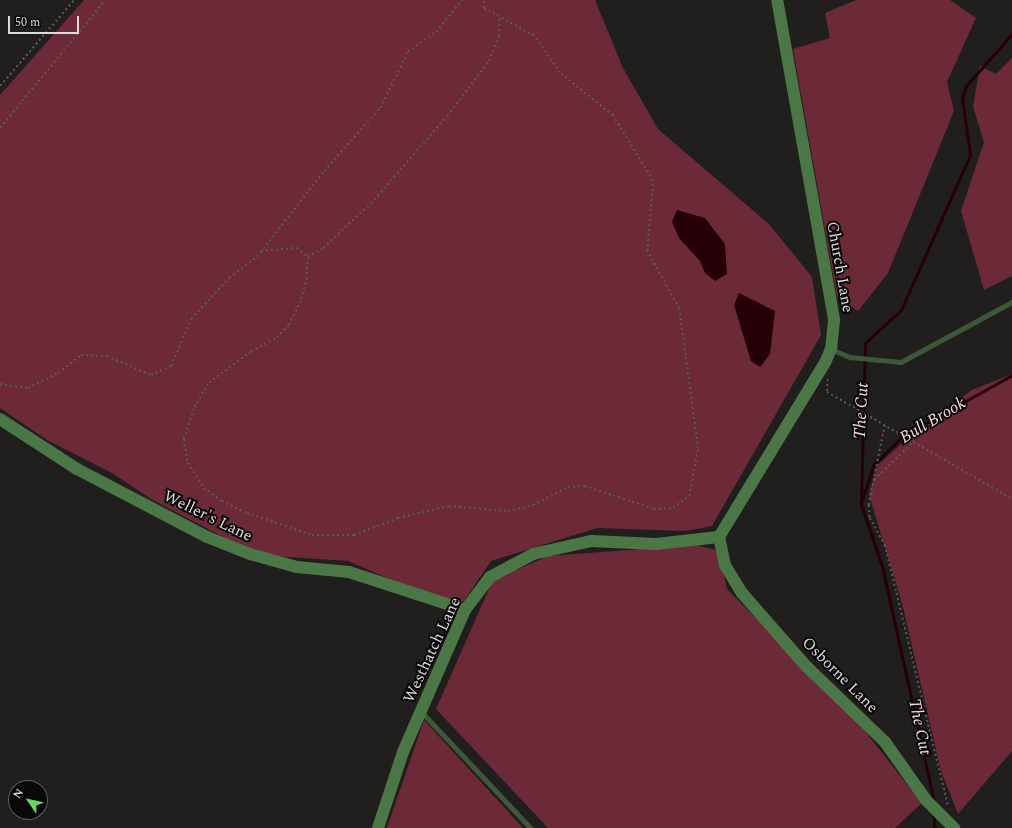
<!DOCTYPE html>
<html>
<head>
<meta charset="utf-8">
<style>
	body { margin:0 }
	#map { position:relative; width:1012px; height:828px; overflow:hidden; background:#211e1e; font-family:Spectral,serif }
	div>[style] { position:absolute }
	.green>* { inset:0; background:#6c2937 }
	.water>* { inset:0; background:#270007 }
	.stream>* { height:3px; margin:-1.5px; padding:0 1.5px; transform-origin:1.5px; border-radius:1.5px; background:#270007 }
	.path>* { height:1.5px; margin-top:-0.75px; transform-origin:0; background:repeating-linear-gradient(90deg,#5a5858 0 2px,transparent 0 5px) }
	.lane>* { height:4.5px; margin:-2.25px; padding:0 2.25px; transform-origin:2.25px; border-radius:2.25px; background:#3c573a }
	.secondary>* { height:12px; margin:-6px; padding:0 6px; transform-origin:6px; border-radius:6px; background:#4b7747 }
	span { translate:-50% -50%; white-space:nowrap; text-align:center; line-height:1.15; -webkit-text-stroke:4px #0a0909; paint-order:stroke }
	.street-label { font-size:16px; color:#dcdada }
	.water-label { font-size:17px; color:#f7dade; font-style:italic }
	.north { position:absolute; left:8px; top:780px; width:40px; height:40px; box-sizing:border-box; background:#0a0909; border:1px solid #5e5d5d; border-radius:50%; rotate:304deg; font-size:11px; font-weight:700; line-height:16px; text-align:center; color:#dcdada }
	.north::after { content:''; display:block; margin:auto; width:14px; height:18px; background:#6ad364; clip-path:polygon(50% 0,100% 100%,50% 72%,0 100%) }
	.scale { position:absolute; left:8px; top:16px; width:71px; height:18px; box-sizing:border-box; border:2px solid #dcdada; border-top:0; padding-left:5px; font-size:12px; line-height:14px; white-space:nowrap; color:#dcdada; -webkit-text-stroke:3px #0a0909; paint-order:stroke }
</style>
</head>
<body>
<div id="map">
	<div class="green">
		<i style="clip-path:polygon(84px 0,595px 0,623px 68px,658px 129px,769px 224px,812px 277px,821px 335px,712px 526px,686px 531px,597px 528px,491px 561px,464px 601px,452px 606px,348px 561px,273px 556px,227px 539px,151px 499px,112px 473px,47px 440px,0 408px,0 95px)"></i>
		<i style="clip-path:polygon(856px 0,950px 0,976px 18px,947px 82px,954px 111px,888px 273px,858px 311px,837px 297px,793px 49px,830px 38px,825px 13px)"></i>
		<i style="clip-path:polygon(1012px 58px,1012px 276px,984px 290px,961px 211px,984px 142px,973px 107px,980px 66px,996px 74px)"></i>
		<i style="clip-path:polygon(1012px 374px,1012px 751px,958px 814px,941px 771px,902px 603px,869px 495px,877px 466px,914px 432px,972px 390px)"></i>
		<i style="clip-path:polygon(696px 545px,719px 551px,727px 589px,852px 715px,922px 803px,895px 828px,548px 828px,436px 709px,493px 580px,548px 556px)"></i>
		<i style="clip-path:polygon(424px 720px,523px 828px,387px 828px)"></i>
	</div>
	<div class="water">
		<i style="clip-path:polygon(677px 210px,705px 218px,725px 244px,727px 274px,715px 281px,705px 273px,700px 261px,679px 238px,672px 222px)"></i>
		<i style="clip-path:polygon(739px 293px,775px 311px,770px 354px,760px 367px,751px 361px,734px 305px)"></i>
	</div>
	<div class="stream">
		<i style="left:862px;top:500px;width:38px;rotate:-72deg"></i>
		<i style="left:874px;top:464px;width:40px;rotate:-44deg"></i>
		<i style="left:903px;top:436px;width:125px;rotate:-29.2deg"></i>
		<i style="left:934px;top:802px;width:242px;rotate:-102.4deg"></i>
		<i style="left:882px;top:566px;width:65px;rotate:-108.7deg"></i>
		<i style="left:861px;top:504px;width:161px;rotate:-88.6deg"></i>
		<i style="left:865px;top:343px;width:49px;rotate:-42.5deg"></i>
		<i style="left:901px;top:310px;width:170px;rotate:-66deg"></i>
		<i style="left:970px;top:155px;width:58px;rotate:-98deg"></i>
		<i style="left:962px;top:98px;width:13px;rotate:-72deg"></i>
		<i style="left:966px;top:86px;width:69px;rotate:-48.5deg"></i>
		<i style="left:934px;top:828px;width:14px;rotate:-90deg"></i>
	</div>
	<div class="path">
		<i style="left:0;top:86px;width:113px;rotate:-49.3deg"></i>
		<i style="left:0;top:128px;width:166px;rotate:-50.6deg"></i>
		<i style="left:261px;top:251px;width:36px;rotate:-5deg"></i>
		<i style="left:297px;top:248px;width:14px;rotate:39deg"></i>
		<i style="left:308px;top:257px;width:21px;rotate:93deg"></i>
		<i style="left:307px;top:278px;width:24px;rotate:105deg"></i>
		<i style="left:301px;top:301px;width:28px;rotate:116deg"></i>
		<i style="left:289px;top:326px;width:19px;rotate:137deg"></i>
		<i style="left:275px;top:339px;width:27px;rotate:152deg"></i>
		<i style="left:251px;top:352px;width:54px;rotate:143.3deg"></i>
		<i style="left:208px;top:384px;width:29px;rotate:119deg"></i>
		<i style="left:194px;top:409px;width:32px;rotate:108deg"></i>
		<i style="left:184px;top:439px;width:24px;rotate:81deg"></i>
		<i style="left:188px;top:463px;width:30px;rotate:57deg"></i>
		<i style="left:204px;top:488px;width:22px;rotate:36deg"></i>
		<i style="left:222px;top:501px;width:28px;rotate:26deg"></i>
		<i style="left:247px;top:513px;width:69px;rotate:18.7deg"></i>
		<i style="left:312px;top:535px;width:42px"></i>
		<i style="left:354px;top:535px;width:47px;rotate:-21.1deg"></i>
		<i style="left:398px;top:518px;width:52px;rotate:-13.2deg"></i>
		<i style="left:449px;top:506px;width:59px;rotate:4.8deg"></i>
		<i style="left:508px;top:511px;width:26px;rotate:-13deg"></i>
		<i style="left:533px;top:505px;width:39px;rotate:-27deg"></i>
		<i style="left:568px;top:487px;width:17px;rotate:-3deg"></i>
		<i style="left:585px;top:486px;width:73px;rotate:18.4deg"></i>
		<i style="left:654px;top:509px;width:19px;rotate:-3deg"></i>
		<i style="left:673px;top:508px;width:20px;rotate:-37deg"></i>
		<i style="left:689px;top:496px;width:48px;rotate:-79.2deg"></i>
		<i style="left:698px;top:449px;width:141px;rotate:-97.7deg"></i>
		<i style="left:679px;top:309px;width:66px;rotate:-118.9deg"></i>
		<i style="left:647px;top:251px;width:70px;rotate:-85.1deg"></i>
		<i style="left:653px;top:181px;width:76px;rotate:-121.6deg"></i>
		<i style="left:613px;top:116px;width:68px;rotate:-140.9deg"></i>
		<i style="left:560px;top:73px;width:45px;rotate:-125.1deg"></i>
		<i style="left:534px;top:36px;width:58px;rotate:-151.2deg"></i>
		<i style="left:483px;top:8px;width:8px;rotate:-83deg"></i>
		<i style="left:308px;top:257px;width:17px;rotate:-31deg"></i>
		<i style="left:323px;top:248px;width:70px;rotate:-43.3deg"></i>
		<i style="left:374px;top:200px;width:111px;rotate:-49deg"></i>
		<i style="left:447px;top:116px;width:69px;rotate:-52.6deg"></i>
		<i style="left:489px;top:61px;width:27px;rotate:-68deg"></i>
		<i style="left:499px;top:36px;width:19px;rotate:-90deg"></i>
		<i style="left:828px;top:379px;width:13px;rotate:94deg"></i>
		<i style="left:827px;top:392px;width:214px;rotate:30deg"></i>
		<i style="left:0;top:384px;width:28px;rotate:8deg"></i>
		<i style="left:28px;top:388px;width:34px;rotate:-27deg"></i>
		<i style="left:58px;top:373px;width:29px;rotate:-38deg"></i>
		<i style="left:81px;top:355px;width:26px;rotate:2deg"></i>
		<i style="left:107px;top:356px;width:48px;rotate:23.4deg"></i>
		<i style="left:151px;top:375px;width:22px;rotate:-24deg"></i>
		<i style="left:171px;top:366px;width:51px;rotate:-66.9deg"></i>
		<i style="left:191px;top:319px;width:56px;rotate:-47.2deg"></i>
		<i style="left:229px;top:278px;width:35px;rotate:-37deg"></i>
		<i style="left:257px;top:257px;width:109px;rotate:-52.1deg"></i>
		<i style="left:324px;top:171px;width:84px;rotate:-48.4deg"></i>
		<i style="left:380px;top:108px;width:63px;rotate:-63.4deg"></i>
		<i style="left:408px;top:52px;width:34px;rotate:-36deg"></i>
		<i style="left:436px;top:32px;width:41px;rotate:-50.9deg"></i>
		<i style="left:885px;top:425px;width:82px;rotate:101.3deg"></i>
		<i style="left:869px;top:505px;width:13px;rotate:86deg"></i>
		<i style="left:870px;top:518px;width:31px;rotate:61deg"></i>
		<i style="left:885px;top:545px;width:268px;rotate:76.4deg"></i>
		<i style="left:874px;top:480px;width:56px;rotate:-44.3deg"></i>
	</div>
	<div class="lane">
		<i style="left:831px;top:349px;width:21px;rotate:23deg"></i>
		<i style="left:850px;top:357px;width:51px;rotate:5.6deg"></i>
		<i style="left:901px;top:362px;width:126px;rotate:-28.4deg"></i>
		<i style="left:421px;top:711px;width:161px;rotate:46.8deg"></i>
	</div>
	<div class="secondary">
		<i style="left:0;top:419px;width:92px;rotate:33deg"></i>
		<i style="left:77px;top:469px;width:147px;rotate:27.6deg"></i>
		<i style="left:207px;top:537px;width:46px;rotate:21.6deg"></i>
		<i style="left:250px;top:554px;width:49px;rotate:15.5deg"></i>
		<i style="left:297px;top:567px;width:52px;rotate:5.5deg"></i>
		<i style="left:349px;top:572px;width:122px;rotate:18.1deg"></i>
		<i style="left:719px;top:537px;width:204px;rotate:-58.7deg"></i>
		<i style="left:825px;top:363px;width:15px;rotate:-67deg"></i>
		<i style="left:831px;top:349px;width:30px;rotate:-84deg"></i>
		<i style="left:834px;top:319px;width:324px;rotate:-100.1deg"></i>
		<i style="left:719px;top:537px;width:29px;rotate:78deg"></i>
		<i style="left:725px;top:565px;width:33px;rotate:59deg"></i>
		<i style="left:742px;top:593px;width:97px;rotate:48.8deg"></i>
		<i style="left:806px;top:666px;width:110px;rotate:43.9deg"></i>
		<i style="left:885px;top:742px;width:71px;rotate:54.7deg"></i>
		<i style="left:926px;top:800px;width:40px;rotate:45deg"></i>
		<i style="left:378px;top:828px;width:80px;rotate:-71.8deg"></i>
		<i style="left:403px;top:752px;width:155px;rotate:-66.4deg"></i>
		<i style="left:465px;top:610px;width:41px;rotate:-52.9deg"></i>
		<i style="left:490px;top:577px;width:49px;rotate:-28.1deg"></i>
		<i style="left:533px;top:554px;width:59px;rotate:-12.6deg"></i>
		<i style="left:591px;top:541px;width:65px;rotate:2.6deg"></i>
		<i style="left:656px;top:544px;width:63px;rotate:-6.3deg"></i>
	</div>
	<div class="street-label">
		<span style="left:840px;top:267px;rotate:80deg">Church Lane</span>
		<span style="left:208px;top:516px;rotate:26deg">Weller's Lane</span>
		<span style="left:432px;top:650px;rotate:-65deg">Westhatch Lane</span>
		<span style="left:840px;top:675px;rotate:45deg">Osborne Lane</span>
	</div>
	<div class="water-label">
		<span style="left:862px;top:411px;rotate:-87deg">The Cut</span>
		<span style="left:933px;top:421px;rotate:-31deg">Bull Brook</span>
		<span style="left:919px;top:727px;rotate:78deg">The Cut</span>
	</div>
	<div class="north">N</div>
	<div class="scale">50 m</div>
</div>
</body>
</html>
